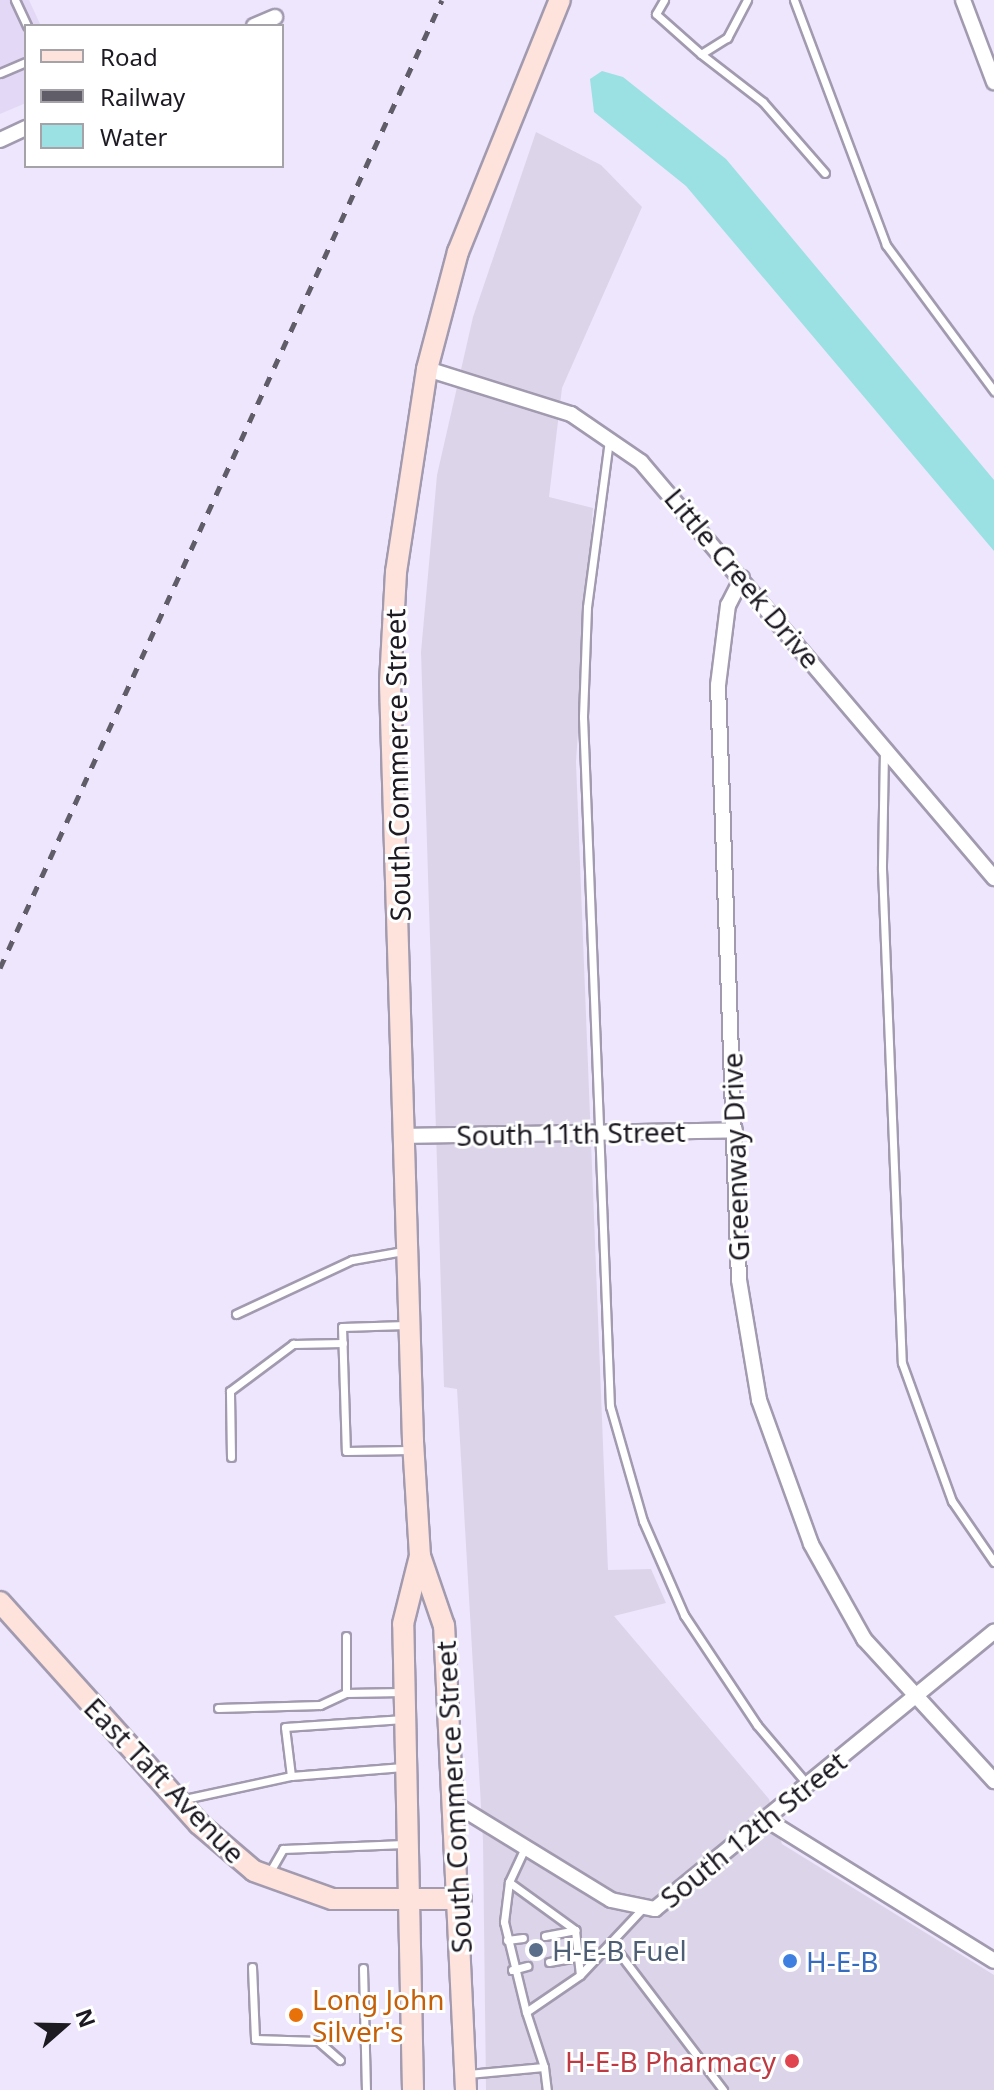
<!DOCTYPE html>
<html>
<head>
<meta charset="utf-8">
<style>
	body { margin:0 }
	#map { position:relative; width:994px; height:2090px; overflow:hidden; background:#eee6fd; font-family:"Noto Sans",sans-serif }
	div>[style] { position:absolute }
	.commercial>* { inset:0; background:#dcd5ea }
	.built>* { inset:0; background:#e3d9f6 }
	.water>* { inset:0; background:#9be1e3 }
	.roads { filter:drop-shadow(2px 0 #a29aaf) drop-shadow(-2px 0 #a29aaf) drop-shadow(0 2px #a29aaf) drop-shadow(0 -2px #a29aaf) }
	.lane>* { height:7px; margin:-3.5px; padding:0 3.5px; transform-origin:3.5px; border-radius:3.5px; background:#fff }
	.street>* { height:14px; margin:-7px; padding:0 7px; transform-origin:7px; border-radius:7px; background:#fff }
	.secondary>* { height:20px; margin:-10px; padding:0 10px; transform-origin:10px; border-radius:10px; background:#fee3dc }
	.rail>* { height:5px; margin-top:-2.5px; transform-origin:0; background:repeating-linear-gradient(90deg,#605c68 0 10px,transparent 0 20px) }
	.dots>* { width:22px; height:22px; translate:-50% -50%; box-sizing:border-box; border:4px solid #fff; border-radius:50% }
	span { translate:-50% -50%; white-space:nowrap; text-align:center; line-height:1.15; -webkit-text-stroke:6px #fff; paint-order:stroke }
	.street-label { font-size:28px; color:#1d1a22 }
	.service-label { font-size:28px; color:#4e5e75 }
	.left { translate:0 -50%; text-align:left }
	.shop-label { font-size:28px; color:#366cbe }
	.food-label { font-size:28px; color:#c56008 }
	.health-label { font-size:28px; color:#be3a42 }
	.right { translate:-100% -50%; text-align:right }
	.legend { position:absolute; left:24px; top:24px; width:260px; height:144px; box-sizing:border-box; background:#fff; border:2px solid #a5a3a7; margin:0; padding:10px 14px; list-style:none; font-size:24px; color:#1d1a22 }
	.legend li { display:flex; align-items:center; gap:16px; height:40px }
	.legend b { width:40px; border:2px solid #a5a3a7 }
	.north { position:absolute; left:24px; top:1986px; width:80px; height:80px; -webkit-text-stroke:6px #fff; paint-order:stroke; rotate:70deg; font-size:22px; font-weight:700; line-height:32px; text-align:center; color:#1d1a22 }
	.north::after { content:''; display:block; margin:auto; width:28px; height:36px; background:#1d1a22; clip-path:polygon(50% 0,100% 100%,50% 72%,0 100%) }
</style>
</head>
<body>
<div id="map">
	<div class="commercial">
		<i style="clip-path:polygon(536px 132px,601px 165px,642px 207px,562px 388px,549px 497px,593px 508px,576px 762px,608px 1570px,651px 1569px,666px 1603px,614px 1616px,769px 1799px,782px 1844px,994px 1975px,994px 2090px,486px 2090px,483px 1841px,457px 1389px,444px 1387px,421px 652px,437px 475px,473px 317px)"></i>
	</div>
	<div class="built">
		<i style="clip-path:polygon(0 0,29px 0,41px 26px,26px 26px,26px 103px,0 114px)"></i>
	</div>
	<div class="water">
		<i style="clip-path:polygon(602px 71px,623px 77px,726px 159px,994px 480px,994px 551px,686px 186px,594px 112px,590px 79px)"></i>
	</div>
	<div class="roads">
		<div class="lane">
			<i style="left:15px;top:0;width:29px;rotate:65deg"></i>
			<i style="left:664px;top:0;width:16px;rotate:120deg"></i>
			<i style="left:656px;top:14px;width:60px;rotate:41.6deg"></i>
			<i style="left:701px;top:54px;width:31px;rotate:-32deg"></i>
			<i style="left:727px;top:38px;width:43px;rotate:-62.2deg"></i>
			<i style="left:794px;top:0;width:262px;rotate:69.4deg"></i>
			<i style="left:886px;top:245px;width:182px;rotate:53.5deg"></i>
			<i style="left:701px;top:54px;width:78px;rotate:37.7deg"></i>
			<i style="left:763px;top:102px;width:94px;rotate:48.9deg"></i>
			<i style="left:0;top:73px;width:28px;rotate:-23deg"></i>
			<i style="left:609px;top:440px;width:168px;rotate:97.5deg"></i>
			<i style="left:587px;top:607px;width:110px;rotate:92.1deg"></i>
			<i style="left:583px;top:717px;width:690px;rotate:87.76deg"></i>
			<i style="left:610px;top:1406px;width:120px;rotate:74deg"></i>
			<i style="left:643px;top:1521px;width:103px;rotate:66.4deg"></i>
			<i style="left:684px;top:1615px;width:132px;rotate:56.4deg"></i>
			<i style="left:757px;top:1725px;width:79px;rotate:49.6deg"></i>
			<i style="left:884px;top:750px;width:119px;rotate:91deg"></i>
			<i style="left:882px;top:869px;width:494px;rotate:87.7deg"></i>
			<i style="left:902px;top:1363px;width:147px;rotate:70.1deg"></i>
			<i style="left:952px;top:1501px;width:74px;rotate:55.5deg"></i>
			<i style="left:236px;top:1314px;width:128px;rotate:-25deg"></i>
			<i style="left:352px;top:1260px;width:52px;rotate:-10deg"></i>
			<i style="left:406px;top:1325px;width:64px;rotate:178.2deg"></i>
			<i style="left:342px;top:1327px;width:124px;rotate:88.2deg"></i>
			<i style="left:346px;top:1451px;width:65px;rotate:-0.9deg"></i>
			<i style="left:231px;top:1457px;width:66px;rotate:-90.9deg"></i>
			<i style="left:230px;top:1391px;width:79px;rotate:-36.7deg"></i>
			<i style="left:293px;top:1344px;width:50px;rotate:-1.1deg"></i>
			<i style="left:346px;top:1636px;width:57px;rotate:90deg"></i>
			<i style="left:218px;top:1708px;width:102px;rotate:-1.7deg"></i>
			<i style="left:320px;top:1705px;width:29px;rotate:-25deg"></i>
			<i style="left:346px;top:1693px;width:57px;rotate:-1deg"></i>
			<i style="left:403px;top:1767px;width:112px;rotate:175.4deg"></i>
			<i style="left:291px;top:1776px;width:49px;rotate:-97deg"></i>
			<i style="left:285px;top:1727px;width:119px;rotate:-3.8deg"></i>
			<i style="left:180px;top:1800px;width:114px;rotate:-12.2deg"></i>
			<i style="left:268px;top:1875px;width:30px;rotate:-60deg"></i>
			<i style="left:283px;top:1849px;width:121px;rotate:-2.4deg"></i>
			<i style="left:509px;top:1882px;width:38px;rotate:-65deg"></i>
			<i style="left:545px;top:1936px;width:31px;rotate:-11deg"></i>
			<i style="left:507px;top:1940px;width:16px;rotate:-7deg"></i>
			<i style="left:613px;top:1945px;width:182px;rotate:52.8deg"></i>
			<i style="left:549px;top:1962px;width:28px;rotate:-10deg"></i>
			<i style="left:252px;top:1967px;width:72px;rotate:87.6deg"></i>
			<i style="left:255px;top:2039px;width:63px;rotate:1.8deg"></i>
			<i style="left:318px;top:2041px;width:29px;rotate:41deg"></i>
			<i style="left:363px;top:1968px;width:122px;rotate:88.6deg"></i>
			<i style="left:512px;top:1970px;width:16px;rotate:-15deg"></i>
			<i style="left:526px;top:2012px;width:93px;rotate:-103.7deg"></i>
			<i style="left:504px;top:1922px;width:40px;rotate:-82.9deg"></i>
			<i style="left:509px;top:1882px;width:82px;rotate:36deg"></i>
			<i style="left:575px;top:1930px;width:45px;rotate:83.7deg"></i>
			<i style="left:544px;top:2067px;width:23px;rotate:83deg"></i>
			<i style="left:468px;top:2074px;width:76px;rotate:-5.3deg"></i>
			<i style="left:544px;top:2067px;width:58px;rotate:-108.1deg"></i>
			<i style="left:526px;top:2012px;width:65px;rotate:-34.4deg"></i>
			<i style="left:580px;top:1975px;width:88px;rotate:-46.8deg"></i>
		</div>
		<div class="street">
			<i style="left:963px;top:0;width:88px;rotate:69.3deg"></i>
			<i style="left:254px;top:26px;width:23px;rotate:-23deg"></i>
			<i style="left:0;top:140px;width:29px;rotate:-25deg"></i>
			<i style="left:427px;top:369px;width:151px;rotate:17.4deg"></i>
			<i style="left:571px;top:414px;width:85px;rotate:34.4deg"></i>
			<i style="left:641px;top:462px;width:546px;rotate:49.68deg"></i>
			<i style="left:742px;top:578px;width:30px;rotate:117deg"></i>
			<i style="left:728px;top:605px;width:81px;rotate:97.1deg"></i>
			<i style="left:718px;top:685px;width:595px;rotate:87.98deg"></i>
			<i style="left:739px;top:1280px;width:122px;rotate:80.5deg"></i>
			<i style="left:759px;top:1400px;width:153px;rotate:70.1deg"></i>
			<i style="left:811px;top:1544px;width:109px;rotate:60.8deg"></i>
			<i style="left:864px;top:1639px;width:193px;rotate:47.5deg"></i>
			<i style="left:406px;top:1136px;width:329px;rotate:-1deg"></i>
			<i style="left:453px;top:1803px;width:185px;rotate:31.5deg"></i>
			<i style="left:611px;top:1900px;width:45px;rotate:11.6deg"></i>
			<i style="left:655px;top:1909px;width:438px;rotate:-39.3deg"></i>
			<i style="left:767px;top:1820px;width:267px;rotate:31.8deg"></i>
		</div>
		<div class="secondary">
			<i style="left:0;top:1602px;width:298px;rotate:48.1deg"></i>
			<i style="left:199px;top:1824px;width:72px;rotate:40.5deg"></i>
			<i style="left:254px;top:1871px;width:83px;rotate:19.7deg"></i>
			<i style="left:332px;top:1899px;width:129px"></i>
			<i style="left:413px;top:2090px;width:466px;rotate:-91.2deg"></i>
			<i style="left:403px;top:1624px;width:70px;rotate:-76deg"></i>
			<i style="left:466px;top:2090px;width:465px;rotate:-92.7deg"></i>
			<i style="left:444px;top:1626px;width:74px;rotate:-108.9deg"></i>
			<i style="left:420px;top:1556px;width:115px;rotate:-93.5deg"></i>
			<i style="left:413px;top:1441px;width:758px;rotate:-91.74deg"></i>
			<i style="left:390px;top:683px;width:111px;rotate:-86.9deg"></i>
			<i style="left:396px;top:572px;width:205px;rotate:-81.3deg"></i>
			<i style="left:427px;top:369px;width:121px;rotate:-75.2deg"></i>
			<i style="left:458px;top:252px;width:272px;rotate:-68deg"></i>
		</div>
	</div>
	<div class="rail">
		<i style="left:0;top:968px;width:1064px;rotate:-65.46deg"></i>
	</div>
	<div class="dots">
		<i style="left:536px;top:1950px;background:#5c6f8a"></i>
		<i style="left:790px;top:1961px;background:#3f7fe0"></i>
		<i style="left:296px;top:2015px;background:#e8710a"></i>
		<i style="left:792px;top:2061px;background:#e0444e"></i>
	</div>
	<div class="street-label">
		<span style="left:743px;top:578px;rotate:50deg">Little Creek Drive</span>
		<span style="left:397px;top:765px;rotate:-91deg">South Commerce Street</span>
		<span style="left:571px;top:1133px;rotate:-1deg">South 11th Street</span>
		<span style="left:735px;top:1157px;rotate:-92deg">Greenway Drive</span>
		<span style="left:165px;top:1780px;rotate:46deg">East Taft Avenue</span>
		<span style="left:453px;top:1797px;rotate:-93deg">South Commerce Street</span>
		<span style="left:753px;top:1829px;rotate:-39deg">South 12th Street</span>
	</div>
	<div class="service-label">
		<span class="left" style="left:552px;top:1950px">H-E-B Fuel</span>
	</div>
	<div class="shop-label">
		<span class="left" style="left:806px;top:1961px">H-E-B</span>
	</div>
	<div class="food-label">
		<span class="left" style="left:312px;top:2015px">Long John<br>Silver's</span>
	</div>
	<div class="health-label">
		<span class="right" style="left:776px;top:2061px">H-E-B Pharmacy</span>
	</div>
	<ul class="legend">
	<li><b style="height:10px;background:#fee3dc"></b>Road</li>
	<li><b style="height:10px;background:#605c68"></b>Railway</li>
	<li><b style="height:22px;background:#9be1e3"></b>Water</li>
	</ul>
	<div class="north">N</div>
</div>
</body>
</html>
